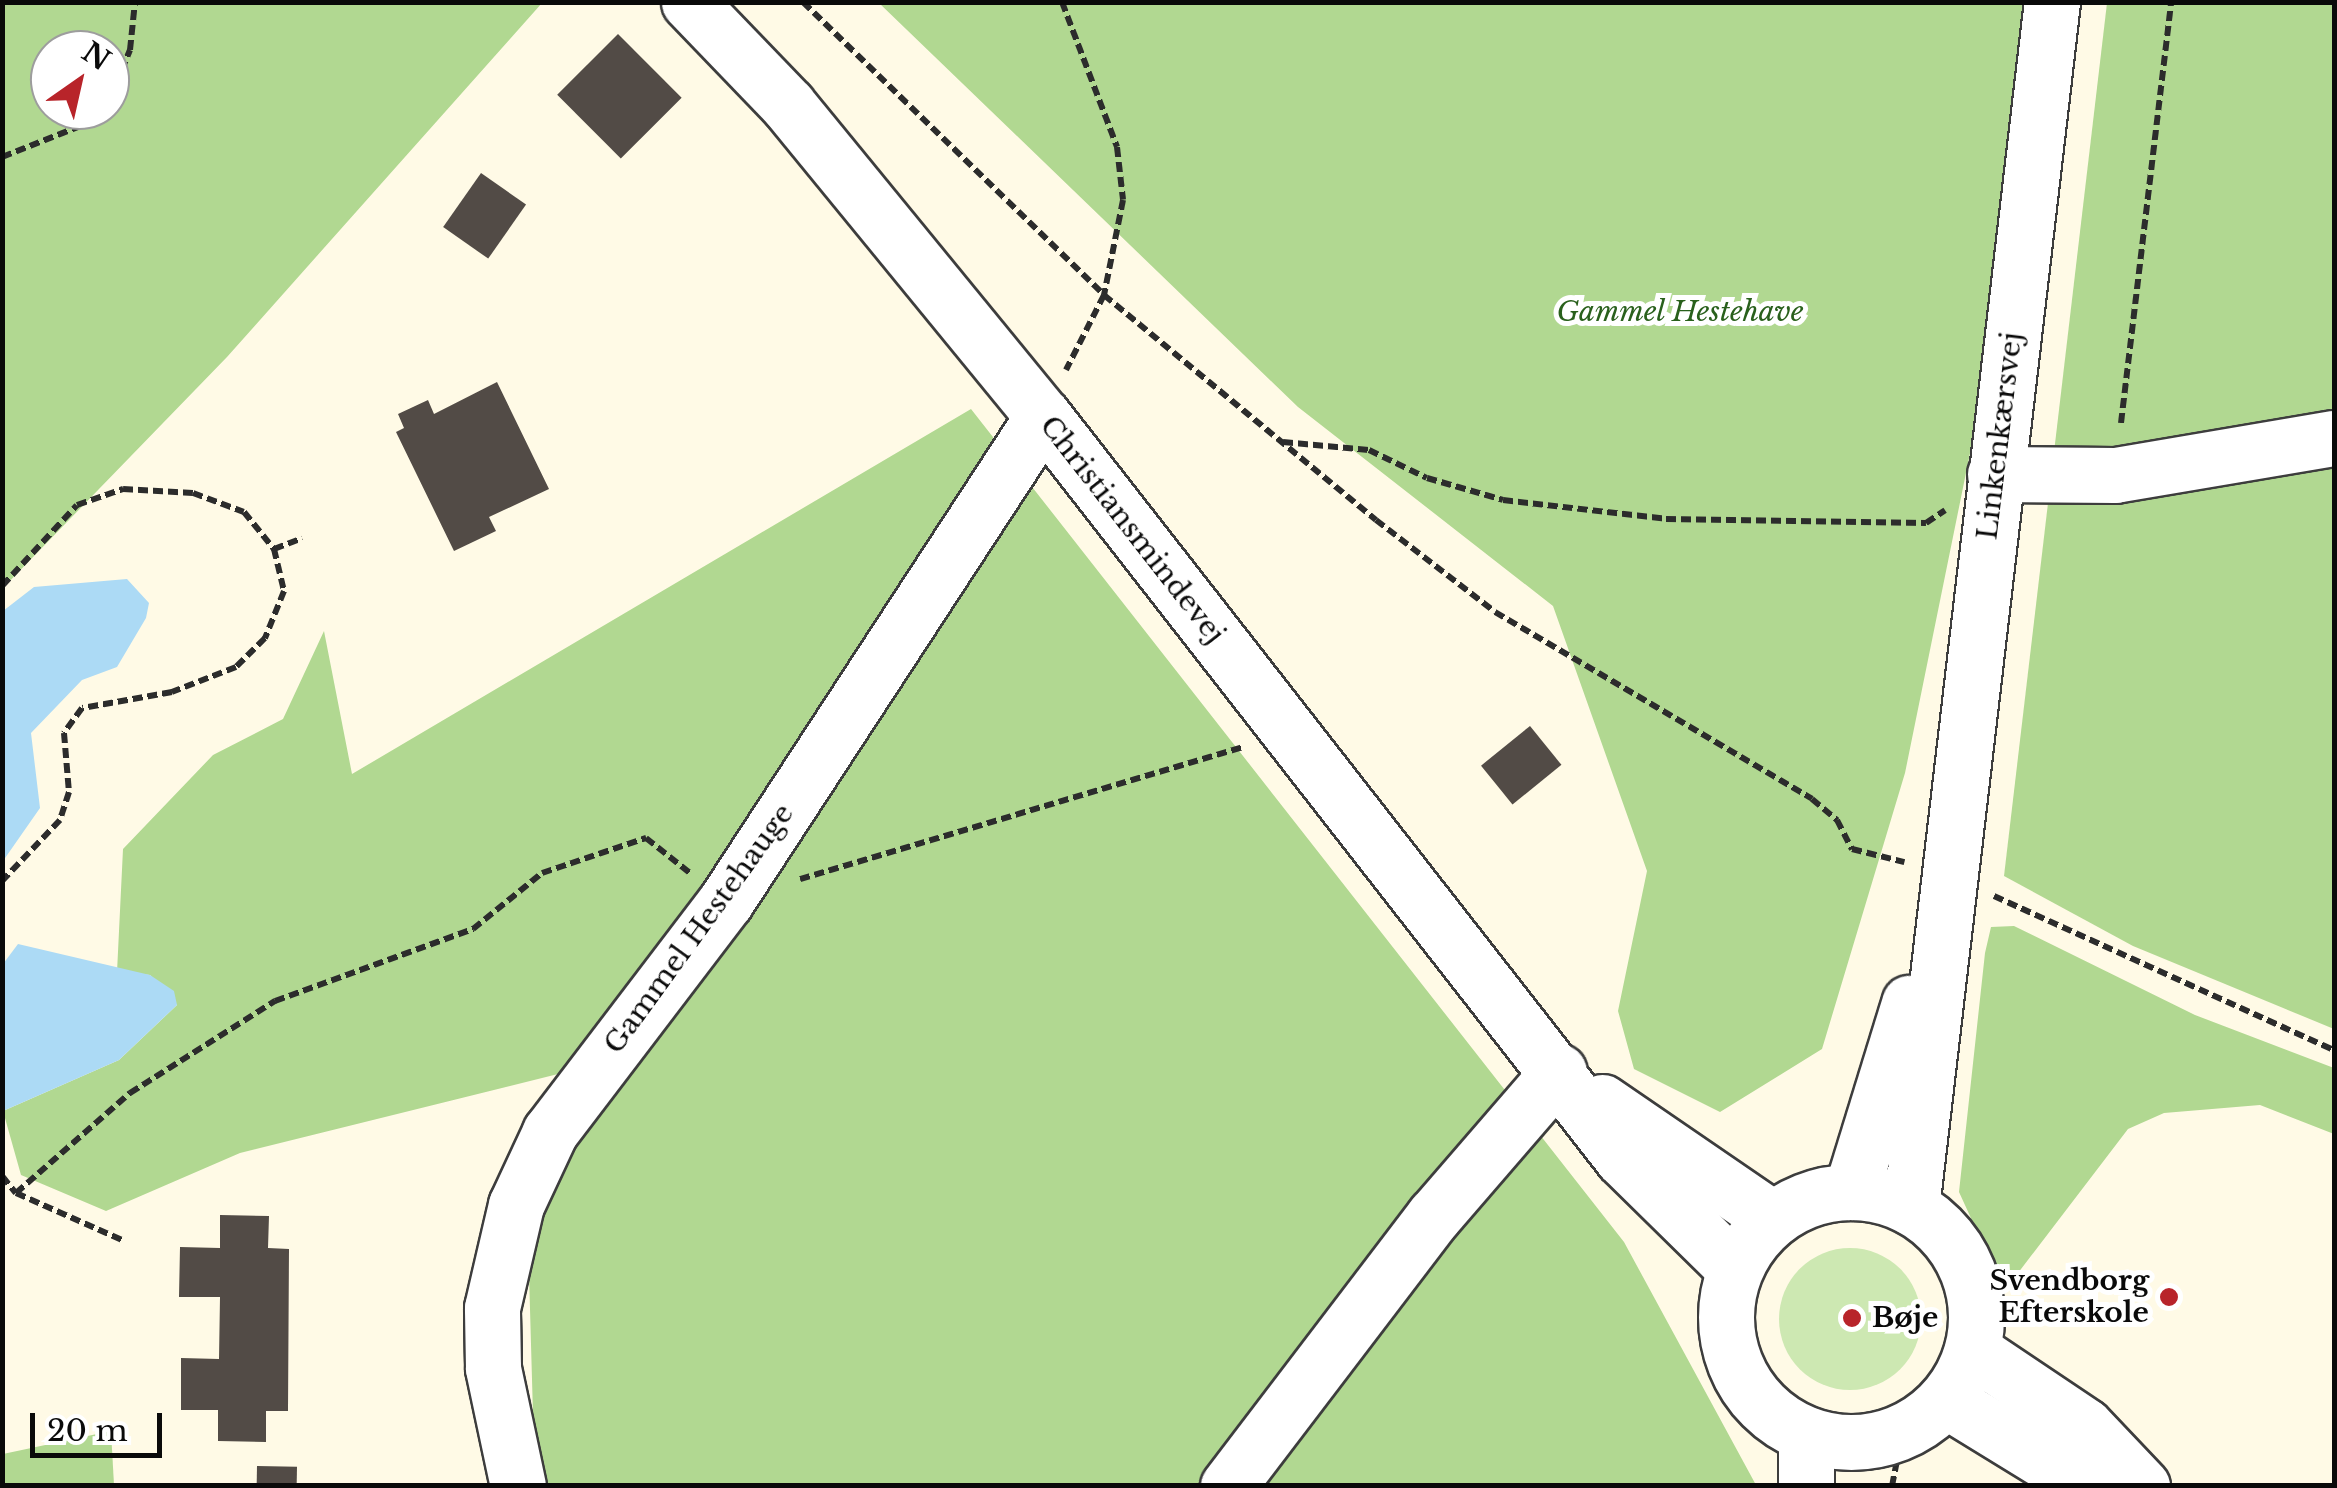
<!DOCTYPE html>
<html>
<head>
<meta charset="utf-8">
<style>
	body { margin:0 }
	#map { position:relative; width:2337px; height:1488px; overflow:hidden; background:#fffae6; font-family:"Libre Baskerville",serif }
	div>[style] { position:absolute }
	.green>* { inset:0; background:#cde8b2 }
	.round { border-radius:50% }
	.forest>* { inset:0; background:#b1d891 }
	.water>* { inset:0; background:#acdaf5 }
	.building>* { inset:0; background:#524b46; transform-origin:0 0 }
	.path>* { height:6px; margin-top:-3px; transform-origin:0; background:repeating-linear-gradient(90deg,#2c2c2c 0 10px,transparent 0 15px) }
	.roads { filter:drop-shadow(2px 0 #3d3d3d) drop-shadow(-2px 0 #3d3d3d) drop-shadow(0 2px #3d3d3d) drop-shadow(0 -2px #3d3d3d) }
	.minor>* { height:55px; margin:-27.5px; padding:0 27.5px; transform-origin:27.5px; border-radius:27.5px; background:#fff }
	.minor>.ring { margin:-27.5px; padding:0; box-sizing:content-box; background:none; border:55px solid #fff; border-radius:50% }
	.dots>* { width:28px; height:28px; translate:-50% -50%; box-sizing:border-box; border:5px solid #fff; border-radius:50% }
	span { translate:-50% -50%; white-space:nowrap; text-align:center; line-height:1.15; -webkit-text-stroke:10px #fff; paint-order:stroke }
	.park-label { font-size:28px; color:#29601c; font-style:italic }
	.street-label { font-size:28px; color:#0a0a0a }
	.poi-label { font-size:28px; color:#0a0a0a; font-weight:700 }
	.right { translate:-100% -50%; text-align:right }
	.left { translate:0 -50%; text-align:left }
	.frame { position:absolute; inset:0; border:5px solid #0a0a0a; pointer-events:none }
	.north { position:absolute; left:30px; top:30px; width:100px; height:100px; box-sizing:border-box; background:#fff; border:2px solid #9d9d9d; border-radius:50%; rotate:34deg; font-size:28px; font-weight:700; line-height:40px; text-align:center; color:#0a0a0a }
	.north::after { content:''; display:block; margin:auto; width:35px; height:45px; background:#b8242a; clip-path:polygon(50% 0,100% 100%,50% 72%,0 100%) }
	.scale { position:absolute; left:30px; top:1413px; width:132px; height:45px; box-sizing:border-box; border:5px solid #0a0a0a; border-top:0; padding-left:12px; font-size:30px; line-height:35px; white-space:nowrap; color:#0a0a0a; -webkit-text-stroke:8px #fff; paint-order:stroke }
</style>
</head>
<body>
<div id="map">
	<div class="green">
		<i class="round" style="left:1779px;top:1248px;width:142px;height:142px"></i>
	</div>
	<div class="forest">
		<i style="clip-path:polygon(evenodd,3px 2px,542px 3px,227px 357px,3px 588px,3px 2px,50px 50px,110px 50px,110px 110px,50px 110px,50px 50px)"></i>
		<i style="clip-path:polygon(879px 3px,2029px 3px,1980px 404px,1905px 773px,1822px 1049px,1720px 1112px,1634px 1069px,1618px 1011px,1647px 871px,1553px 606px,1298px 407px)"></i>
		<i style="clip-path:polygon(2107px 3px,2334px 3px,2334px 1029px,2133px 946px,2004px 876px)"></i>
		<i style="clip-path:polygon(971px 409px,1624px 1242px,1756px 1485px,535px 1485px,529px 1274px,570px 1071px,240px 1153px,106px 1211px,21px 1175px,3px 1111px,119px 1060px,177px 1005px,150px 975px,117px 972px,123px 849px,213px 755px,283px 719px,324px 631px,352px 774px)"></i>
		<i style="clip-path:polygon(2014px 926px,2195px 1015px,2334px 1068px,2334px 1134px,2260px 1105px,2164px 1113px,2128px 1129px,2018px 1273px,1997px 1275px,1959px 1192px,1985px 953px,1991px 927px)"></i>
		<i style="clip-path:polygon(111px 1431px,114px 1485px,3px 1485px,3px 1454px)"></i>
	</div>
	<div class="water">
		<i style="clip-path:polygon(127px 579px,149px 603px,146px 618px,117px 667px,82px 680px,31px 733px,40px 808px,3px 861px,3px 611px,34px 587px)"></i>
		<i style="clip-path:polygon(18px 944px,150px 975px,174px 991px,177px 1005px,119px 1060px,3px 1111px,3px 964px)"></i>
	</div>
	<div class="building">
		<i style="left:618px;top:34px;width:90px;height:86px;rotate:45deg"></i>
		<i style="left:481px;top:173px;width:55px;height:66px;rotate:35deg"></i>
		<i style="clip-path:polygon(497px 382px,549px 489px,489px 517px,496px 531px,454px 551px,396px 432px,404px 428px,398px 414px,428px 400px,434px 414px)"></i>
		<i style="left:1530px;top:726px;width:50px;height:63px;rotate:51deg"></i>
		<i style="clip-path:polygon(220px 1215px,269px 1216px,268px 1248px,289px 1249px,288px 1411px,266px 1411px,266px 1442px,218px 1441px,218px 1410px,181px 1410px,181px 1358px,219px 1359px,220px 1297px,179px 1297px,180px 1247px,220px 1248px)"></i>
		<i style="left:257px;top:1466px;width:40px;height:20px;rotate:1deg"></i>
	</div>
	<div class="path">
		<i style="left:803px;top:2px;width:420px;rotate:44.2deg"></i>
		<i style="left:1104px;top:295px;width:353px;rotate:39.6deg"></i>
		<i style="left:1376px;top:520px;width:150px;rotate:37.7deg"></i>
		<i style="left:1495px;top:612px;width:368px;rotate:30.5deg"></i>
		<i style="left:1812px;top:799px;width:33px;rotate:40deg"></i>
		<i style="left:1837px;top:820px;width:33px;rotate:63deg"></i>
		<i style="left:1852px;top:849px;width:54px;rotate:14deg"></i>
		<i style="left:1062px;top:2px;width:155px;rotate:69.2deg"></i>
		<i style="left:1117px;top:147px;width:53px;rotate:83.5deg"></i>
		<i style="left:1123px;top:200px;width:97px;rotate:101.3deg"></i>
		<i style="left:1104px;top:295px;width:84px;rotate:116.9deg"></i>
		<i style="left:110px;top:98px;width:52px;rotate:-67.4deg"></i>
		<i style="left:130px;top:50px;width:48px;rotate:-84.1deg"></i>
		<i style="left:2px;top:157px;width:92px;rotate:-21.6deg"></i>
		<i style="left:88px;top:123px;width:17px;rotate:-50deg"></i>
		<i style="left:2121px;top:423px;width:424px;rotate:-83.2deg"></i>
		<i style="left:1283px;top:442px;width:86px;rotate:5.3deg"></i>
		<i style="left:1369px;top:450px;width:64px;rotate:25.8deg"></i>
		<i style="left:1427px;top:478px;width:79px;rotate:16.1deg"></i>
		<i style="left:1503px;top:500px;width:164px;rotate:6.6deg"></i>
		<i style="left:1666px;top:519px;width:260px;rotate:0.9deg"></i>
		<i style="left:1926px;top:523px;width:23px;rotate:-34deg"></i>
		<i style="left:274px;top:549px;width:30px;rotate:-21deg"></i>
		<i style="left:2px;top:586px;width:110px;rotate:-47.2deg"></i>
		<i style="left:77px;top:505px;width:49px;rotate:-19.2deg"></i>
		<i style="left:123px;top:489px;width:70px;rotate:3.3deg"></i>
		<i style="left:193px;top:493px;width:54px;rotate:20.4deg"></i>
		<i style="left:244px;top:512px;width:48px;rotate:51deg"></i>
		<i style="left:274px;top:549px;width:43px;rotate:76.6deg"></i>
		<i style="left:284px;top:591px;width:51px;rotate:112deg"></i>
		<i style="left:265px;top:638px;width:41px;rotate:135deg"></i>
		<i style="left:236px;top:667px;width:69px;rotate:158.7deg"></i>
		<i style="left:172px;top:692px;width:91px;rotate:169.9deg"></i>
		<i style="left:82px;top:708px;width:31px;rotate:126deg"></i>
		<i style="left:64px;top:733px;width:59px;rotate:85.2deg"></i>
		<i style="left:69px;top:792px;width:29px;rotate:108deg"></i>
		<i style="left:60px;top:820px;width:84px;rotate:133.6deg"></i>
		<i style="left:800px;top:879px;width:462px;rotate:-16.6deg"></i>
		<i style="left:1994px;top:896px;width:373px;rotate:24.4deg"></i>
		<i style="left:2px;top:1176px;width:22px;rotate:51deg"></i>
		<i style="left:16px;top:1193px;width:116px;rotate:23.9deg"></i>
		<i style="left:16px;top:1193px;width:152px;rotate:-41.3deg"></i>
		<i style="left:130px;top:1093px;width:172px;rotate:-32.4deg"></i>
		<i style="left:275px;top:1001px;width:211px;rotate:-20deg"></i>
		<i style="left:473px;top:929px;width:89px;rotate:-39.1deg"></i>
		<i style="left:542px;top:873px;width:110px;rotate:-18.6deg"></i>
		<i style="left:646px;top:838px;width:56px;rotate:38.5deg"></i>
		<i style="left:1892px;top:1486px;width:57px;rotate:-78.9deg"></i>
	</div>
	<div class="roads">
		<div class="minor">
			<i style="left:689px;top:2px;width:143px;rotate:46.1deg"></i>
			<i style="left:788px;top:105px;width:402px;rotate:50.7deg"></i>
			<i style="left:1043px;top:416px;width:941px;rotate:52.03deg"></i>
			<i style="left:1622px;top:1158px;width:158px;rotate:44.5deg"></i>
			<i style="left:1995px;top:474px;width:120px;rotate:0.5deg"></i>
			<i style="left:2115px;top:475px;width:222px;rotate:-9.6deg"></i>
			<i style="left:1602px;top:1102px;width:207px;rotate:34.4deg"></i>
			<i style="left:1851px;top:1192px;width:198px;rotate:-72.9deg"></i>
			<i class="ring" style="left:1726px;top:1192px;width:195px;height:195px"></i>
			<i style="left:1911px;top:1207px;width:1213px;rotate:-83.33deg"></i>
			<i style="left:1972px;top:1350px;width:136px;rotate:33.9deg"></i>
			<i style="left:2085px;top:1426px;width:83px;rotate:46.5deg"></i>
			<i style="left:1946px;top:1400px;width:164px;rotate:31.6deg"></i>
			<i style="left:1806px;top:1434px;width:52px;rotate:90deg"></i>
			<i style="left:518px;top:1486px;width:121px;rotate:-102deg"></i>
			<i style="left:493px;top:1368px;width:60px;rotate:-91deg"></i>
			<i style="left:492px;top:1308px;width:106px;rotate:-76.9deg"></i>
			<i style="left:516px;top:1205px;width:81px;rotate:-65deg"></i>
			<i style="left:550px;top:1132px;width:290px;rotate:-52.7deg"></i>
			<i style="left:726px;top:901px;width:579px;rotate:-56.83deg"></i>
			<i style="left:1228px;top:1486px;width:340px;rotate:-52.7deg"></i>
			<i style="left:1434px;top:1216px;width:191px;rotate:-49.2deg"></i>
		</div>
	</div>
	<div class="dots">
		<i style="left:2169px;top:1297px;background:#b8242a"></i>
		<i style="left:1852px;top:1318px;background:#b8242a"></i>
	</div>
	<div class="park-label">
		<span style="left:1680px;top:312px">Gammel Hestehave</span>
	</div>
	<div class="street-label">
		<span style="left:2000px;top:436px;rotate:-83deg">Linkenkærsvej</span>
		<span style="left:1132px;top:530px;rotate:52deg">Christiansmindevej</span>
		<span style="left:699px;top:929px;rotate:-54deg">Gammel Hestehauge</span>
	</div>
	<div class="poi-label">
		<span class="right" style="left:2149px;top:1297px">Svendborg<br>Efterskole</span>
		<span class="left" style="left:1872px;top:1318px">Bøje</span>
	</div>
	<div class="frame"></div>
	<div class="north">N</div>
	<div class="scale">20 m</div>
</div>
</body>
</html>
